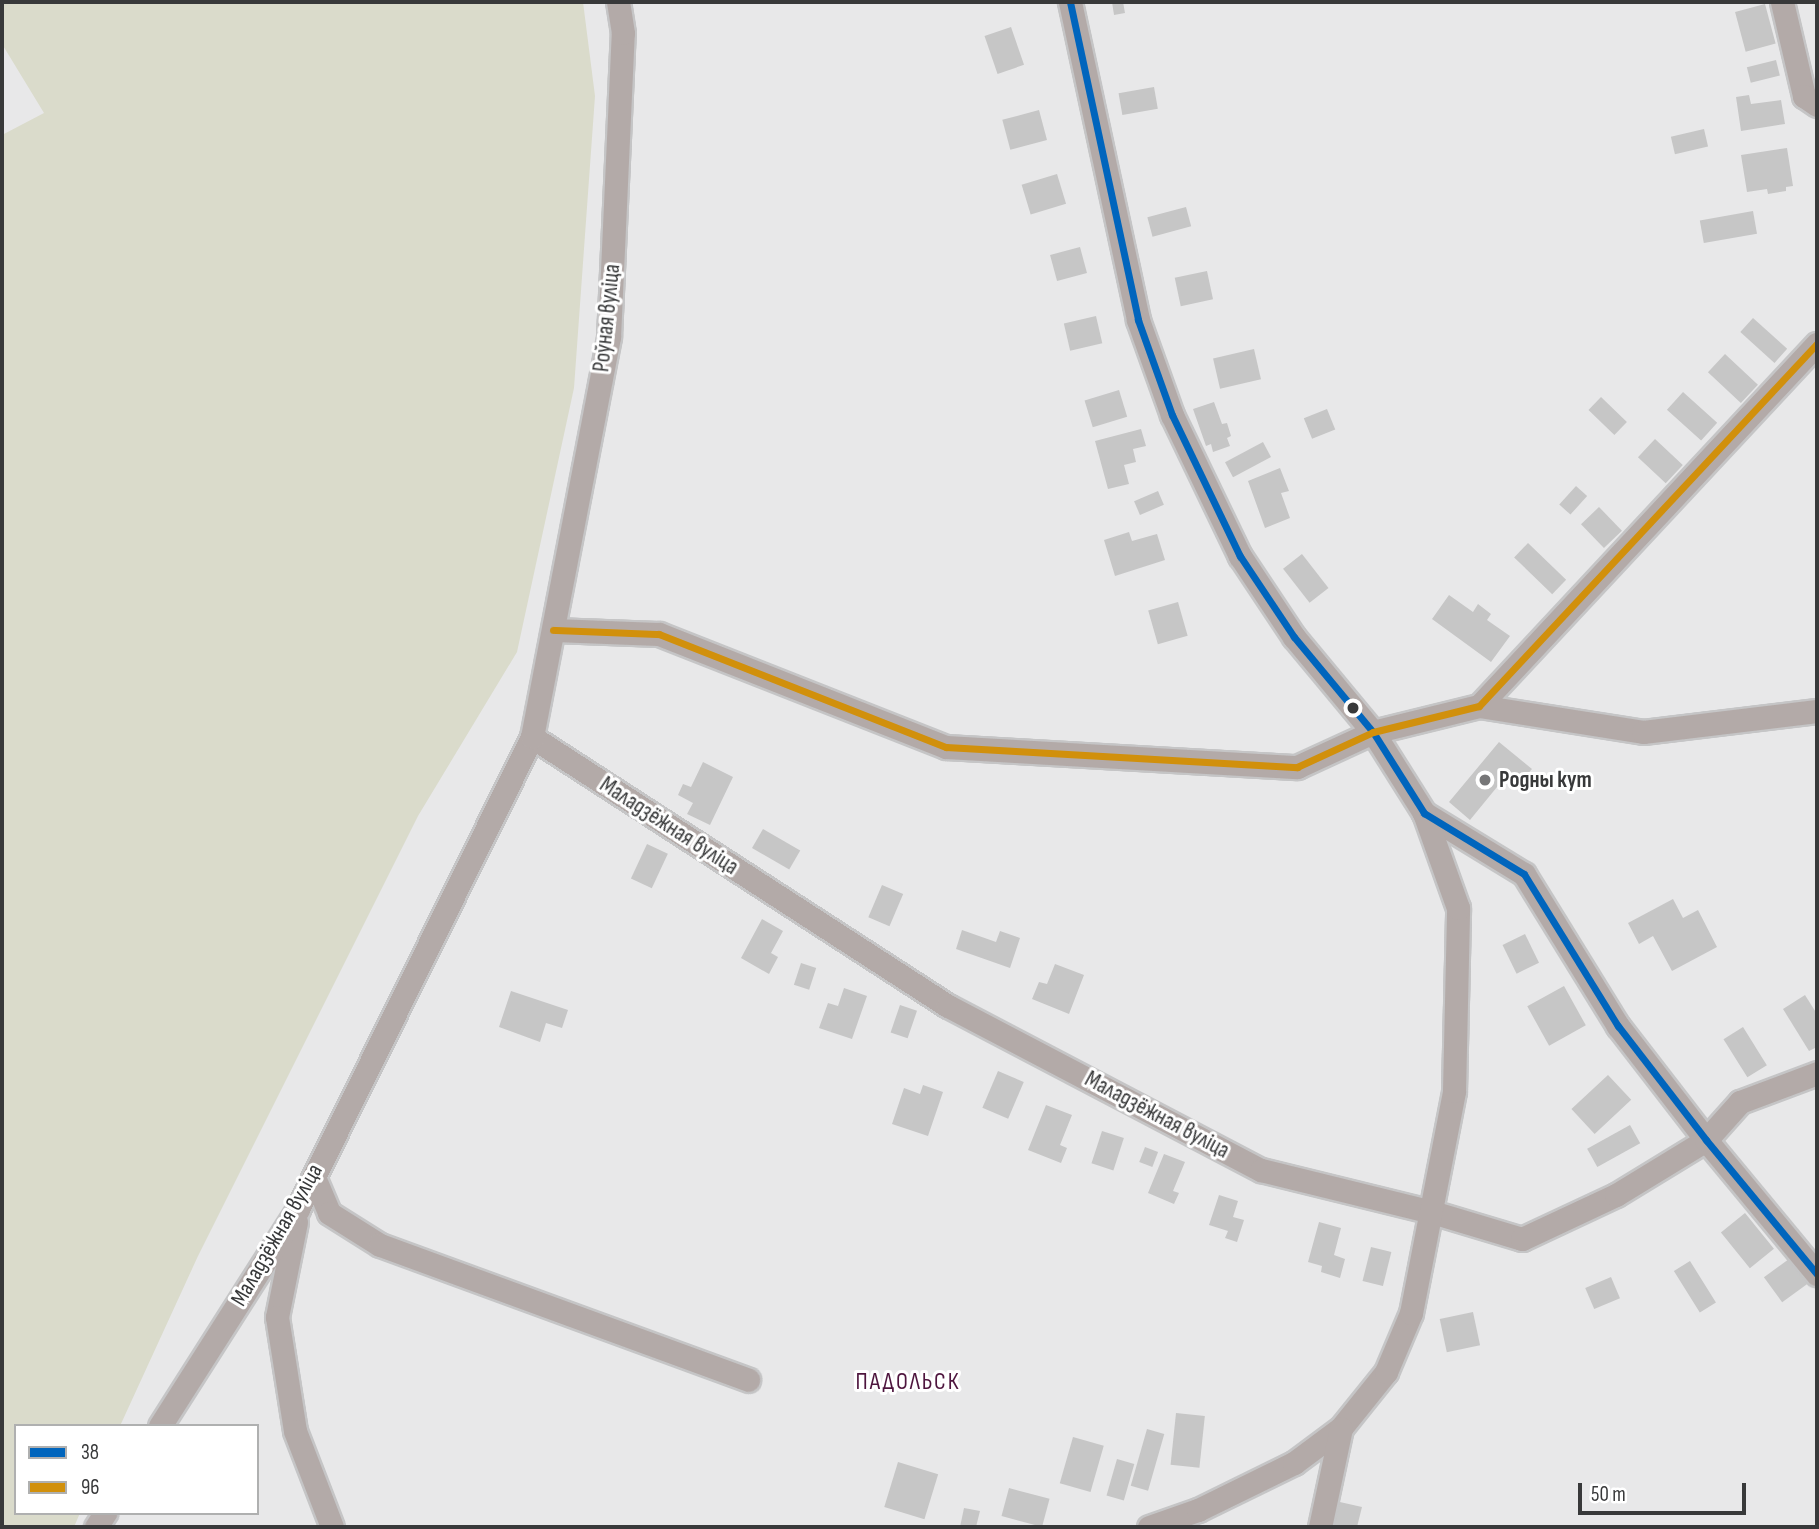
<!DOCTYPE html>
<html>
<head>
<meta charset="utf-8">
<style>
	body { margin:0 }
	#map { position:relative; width:1819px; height:1529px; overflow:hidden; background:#e8e8e9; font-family:"Sofia Sans Condensed",sans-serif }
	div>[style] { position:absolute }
	.green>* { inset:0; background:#dadbcb }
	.building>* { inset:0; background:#c6c6c6; transform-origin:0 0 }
	.roads { filter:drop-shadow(2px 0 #c5c5c6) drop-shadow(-2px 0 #c5c5c6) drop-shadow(0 2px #c5c5c6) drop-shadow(0 -2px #c5c5c6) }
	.street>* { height:23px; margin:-11.5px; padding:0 11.5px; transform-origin:11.5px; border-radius:11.5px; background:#b3aaa8 }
	.bus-1>* { height:7px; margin:-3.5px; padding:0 3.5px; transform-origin:3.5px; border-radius:3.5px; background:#0065bd }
	.bus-2>* { height:7px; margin:-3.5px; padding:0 3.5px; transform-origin:3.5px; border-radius:3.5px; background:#d1900c }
	.dots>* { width:19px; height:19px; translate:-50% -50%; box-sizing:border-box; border:4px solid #fff; border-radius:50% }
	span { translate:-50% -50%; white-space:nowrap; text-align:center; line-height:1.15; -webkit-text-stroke:6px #fff; paint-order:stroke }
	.street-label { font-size:23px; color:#38393a }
	.poi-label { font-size:23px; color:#38393a; font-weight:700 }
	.left { translate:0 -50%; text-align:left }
	.neighbourhood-label { font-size:24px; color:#4e153e; letter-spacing:2px }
	.frame { position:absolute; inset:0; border:4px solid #38393a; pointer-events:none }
	.legend { position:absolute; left:14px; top:1424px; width:245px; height:91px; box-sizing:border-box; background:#fff; border:2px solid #afb0b0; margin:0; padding:9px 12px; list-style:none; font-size:21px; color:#38393a }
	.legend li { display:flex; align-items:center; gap:14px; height:35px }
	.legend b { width:35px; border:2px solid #afb0b0 }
	.scale { position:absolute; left:1578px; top:1483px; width:168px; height:32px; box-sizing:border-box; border:4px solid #38393a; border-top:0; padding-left:9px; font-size:21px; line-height:24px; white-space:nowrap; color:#38393a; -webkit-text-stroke:5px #fff; paint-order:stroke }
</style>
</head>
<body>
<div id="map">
	<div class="green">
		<i style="clip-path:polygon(2px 2px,583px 2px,595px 96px,574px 388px,517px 652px,418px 816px,198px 1256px,120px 1426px,16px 1426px,16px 1513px,80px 1513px,74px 1527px,2px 1527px,2px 135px,44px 113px,2px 44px)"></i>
	</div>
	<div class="building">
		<i style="clip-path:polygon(1112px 2px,1123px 2px,1125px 13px,1114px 15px)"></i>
		<i style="left:1765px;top:4px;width:41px;height:31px;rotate:75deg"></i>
		<i style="left:1011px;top:27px;width:40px;height:28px;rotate:71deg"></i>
		<i style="left:1776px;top:60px;width:16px;height:30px;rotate:76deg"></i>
		<i style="left:1154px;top:87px;width:22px;height:36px;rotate:80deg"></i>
		<i style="clip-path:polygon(1749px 95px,1751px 104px,1781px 100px,1785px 124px,1741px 131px,1736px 97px)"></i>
		<i style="left:1039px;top:110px;width:31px;height:38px;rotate:75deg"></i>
		<i style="left:1704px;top:129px;width:18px;height:34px;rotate:77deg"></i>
		<i style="clip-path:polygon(1787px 148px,1793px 186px,1786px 187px,1786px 191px,1768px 194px,1767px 189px,1747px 192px,1741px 155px)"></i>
		<i style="left:1057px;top:174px;width:31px;height:37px;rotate:73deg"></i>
		<i style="left:1186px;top:207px;width:20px;height:40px;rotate:75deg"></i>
		<i style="left:1753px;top:211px;width:23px;height:54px;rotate:80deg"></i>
		<i style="left:1080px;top:247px;width:27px;height:31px;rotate:75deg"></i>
		<i style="left:1207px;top:271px;width:29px;height:33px;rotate:78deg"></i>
		<i style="left:1096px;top:316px;width:28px;height:33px;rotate:77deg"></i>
		<i style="left:1753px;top:318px;width:46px;height:19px;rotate:42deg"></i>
		<i style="left:1254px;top:349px;width:31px;height:42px;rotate:77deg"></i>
		<i style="left:1725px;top:354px;width:45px;height:25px;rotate:43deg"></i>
		<i style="left:1119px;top:390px;width:28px;height:36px;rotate:73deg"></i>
		<i style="left:1683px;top:392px;width:46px;height:24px;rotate:42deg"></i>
		<i style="left:1601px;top:397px;width:36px;height:18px;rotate:44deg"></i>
		<i style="clip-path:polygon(1214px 402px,1222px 424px,1227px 423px,1231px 436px,1227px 438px,1230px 446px,1213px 452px,1211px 444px,1206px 446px,1193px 409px)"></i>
		<i style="left:1327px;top:409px;width:22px;height:25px;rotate:68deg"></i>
		<i style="clip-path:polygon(1141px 429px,1146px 446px,1133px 449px,1136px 462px,1124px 465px,1129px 484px,1108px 489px,1095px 441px)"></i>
		<i style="left:1655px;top:439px;width:38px;height:25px;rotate:43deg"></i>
		<i style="left:1263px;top:442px;width:17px;height:43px;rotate:62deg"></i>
		<i style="clip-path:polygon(1280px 468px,1289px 491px,1281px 493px,1290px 518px,1265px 528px,1248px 481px)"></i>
		<i style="left:1576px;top:486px;width:15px;height:25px;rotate:42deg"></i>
		<i style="left:1158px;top:491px;width:15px;height:26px;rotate:67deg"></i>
		<i style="left:1599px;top:507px;width:33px;height:25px;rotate:46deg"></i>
		<i style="clip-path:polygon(1129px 532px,1132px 541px,1157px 534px,1165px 560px,1115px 576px,1104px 540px)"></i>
		<i style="left:1528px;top:543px;width:53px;height:20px;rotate:44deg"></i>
		<i style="left:1302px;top:554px;width:43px;height:24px;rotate:52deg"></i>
		<i style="clip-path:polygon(1449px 595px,1473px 612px,1478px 604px,1491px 614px,1487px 620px,1510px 636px,1491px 662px,1432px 619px)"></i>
		<i style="left:1178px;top:602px;width:35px;height:31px;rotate:74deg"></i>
		<i style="clip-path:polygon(1499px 742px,1532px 769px,1518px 785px,1506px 776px,1470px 820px,1449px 802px)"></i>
		<i style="clip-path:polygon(703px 762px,733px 777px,710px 825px,687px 814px,693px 803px,678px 795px,683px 784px,691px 787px)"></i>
		<i style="left:763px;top:829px;width:43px;height:22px;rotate:30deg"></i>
		<i style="left:647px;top:844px;width:23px;height:38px;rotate:25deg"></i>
		<i style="left:882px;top:885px;width:23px;height:35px;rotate:23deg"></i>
		<i style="clip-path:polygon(1673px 899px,1683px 918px,1698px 910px,1717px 947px,1672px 971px,1653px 936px,1639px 944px,1628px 923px)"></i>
		<i style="clip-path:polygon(762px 919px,783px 931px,771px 953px,778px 957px,769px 974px,741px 958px)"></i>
		<i style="clip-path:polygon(962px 930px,996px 942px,1000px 931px,1020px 938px,1010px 968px,956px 949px)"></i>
		<i style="left:1525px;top:934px;width:32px;height:25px;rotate:64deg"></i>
		<i style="left:801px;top:963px;width:16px;height:23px;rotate:18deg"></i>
		<i style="clip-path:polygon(1055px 964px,1084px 975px,1069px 1014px,1032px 999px,1039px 982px,1047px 984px)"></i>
		<i style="left:1564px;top:986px;width:45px;height:42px;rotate:61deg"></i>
		<i style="clip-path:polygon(844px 988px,867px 996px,852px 1039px,819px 1028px,828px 1003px,838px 1006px)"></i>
		<i style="clip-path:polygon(511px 991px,568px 1010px,562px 1028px,546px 1023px,540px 1042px,499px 1027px)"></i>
		<i style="clip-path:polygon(1805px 995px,1817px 1014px,1817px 1047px,1809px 1051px,1783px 1009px)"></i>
		<i style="left:900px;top:1005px;width:18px;height:29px;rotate:19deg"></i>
		<i style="left:1743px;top:1027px;width:45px;height:23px;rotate:58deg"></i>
		<i style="left:998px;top:1071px;width:28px;height:40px;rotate:23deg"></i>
		<i style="left:1608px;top:1075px;width:34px;height:50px;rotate:47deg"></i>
		<i style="clip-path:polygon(923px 1085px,943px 1092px,928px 1136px,892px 1124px,904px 1088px,920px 1094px)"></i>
		<i style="clip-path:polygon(1046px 1105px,1072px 1115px,1060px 1145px,1067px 1148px,1061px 1163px,1028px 1150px)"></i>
		<i style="left:1630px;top:1125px;width:21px;height:49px;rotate:61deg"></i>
		<i style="left:1102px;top:1131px;width:23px;height:34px;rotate:18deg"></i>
		<i style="left:1145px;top:1147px;width:14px;height:16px;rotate:21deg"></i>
		<i style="clip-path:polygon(1164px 1154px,1185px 1162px,1173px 1191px,1179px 1193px,1174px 1204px,1148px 1193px)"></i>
		<i style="clip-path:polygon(1219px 1195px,1238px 1201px,1233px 1217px,1244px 1220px,1237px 1242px,1225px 1238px,1228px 1231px,1209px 1225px)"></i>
		<i style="left:1745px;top:1213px;width:46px;height:31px;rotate:51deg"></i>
		<i style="clip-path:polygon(1319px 1222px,1341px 1228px,1334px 1255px,1345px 1259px,1340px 1278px,1321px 1272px,1322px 1266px,1308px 1262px)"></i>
		<i style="left:1371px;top:1247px;width:21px;height:35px;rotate:14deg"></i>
		<i style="left:1789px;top:1259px;width:31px;height:31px;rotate:54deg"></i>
		<i style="left:1690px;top:1261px;width:49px;height:19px;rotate:58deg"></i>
		<i style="left:1611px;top:1277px;width:23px;height:28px;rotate:67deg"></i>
		<i style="left:1473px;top:1312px;width:34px;height:34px;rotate:78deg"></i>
		<i style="left:1176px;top:1413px;width:29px;height:52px;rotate:6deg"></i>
		<i style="left:1147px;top:1429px;width:18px;height:59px;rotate:16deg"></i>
		<i style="left:1073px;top:1437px;width:32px;height:48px;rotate:16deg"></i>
		<i style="left:1117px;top:1459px;width:18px;height:38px;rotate:16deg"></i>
		<i style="left:898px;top:1462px;width:42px;height:47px;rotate:17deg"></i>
		<i style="left:1009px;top:1488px;width:42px;height:29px;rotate:15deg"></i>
		<i style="clip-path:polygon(1331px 1500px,1362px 1507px,1357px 1527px,1324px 1527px)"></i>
		<i style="clip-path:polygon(964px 1508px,980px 1511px,976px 1527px,960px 1527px)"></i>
	</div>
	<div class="roads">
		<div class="street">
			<i style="left:1070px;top:2px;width:325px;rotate:77.9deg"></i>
			<i style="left:1138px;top:320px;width:101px;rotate:70.3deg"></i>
			<i style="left:1172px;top:415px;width:157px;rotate:64.3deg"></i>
			<i style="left:1240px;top:556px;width:97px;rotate:56.3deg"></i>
			<i style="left:1294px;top:637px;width:124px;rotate:50.3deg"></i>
			<i style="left:1373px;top:732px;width:96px;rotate:57.8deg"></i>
			<i style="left:1424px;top:813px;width:117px;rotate:31.4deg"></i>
			<i style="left:1524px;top:874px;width:179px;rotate:58.3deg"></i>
			<i style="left:1618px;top:1026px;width:144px;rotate:52.3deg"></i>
			<i style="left:1706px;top:1140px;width:174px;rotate:50.4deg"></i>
			<i style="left:1782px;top:2px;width:97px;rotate:76.8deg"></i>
			<i style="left:1804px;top:96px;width:16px;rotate:35deg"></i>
			<i style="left:553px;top:630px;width:106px;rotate:2.2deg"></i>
			<i style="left:659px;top:634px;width:308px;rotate:21.5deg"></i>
			<i style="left:946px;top:747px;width:352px;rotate:3.3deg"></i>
			<i style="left:1297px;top:767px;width:84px;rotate:-24.7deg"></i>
			<i style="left:1373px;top:732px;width:109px;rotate:-13.8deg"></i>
			<i style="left:1479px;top:706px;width:495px;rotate:-47deg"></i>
			<i style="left:1479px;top:706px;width:166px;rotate:9deg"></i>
			<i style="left:1643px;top:732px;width:175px;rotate:-6.9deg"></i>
			<i style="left:532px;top:737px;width:495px;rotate:32.9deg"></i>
			<i style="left:948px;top:1006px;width:353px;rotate:27.7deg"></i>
			<i style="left:1261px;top:1170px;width:176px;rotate:13.8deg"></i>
			<i style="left:1432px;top:1212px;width:94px;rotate:16.7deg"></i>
			<i style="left:1522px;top:1239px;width:104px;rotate:-25.1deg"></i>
			<i style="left:1616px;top:1195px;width:105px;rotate:-31.4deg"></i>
			<i style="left:1706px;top:1140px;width:51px;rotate:-48.2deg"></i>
			<i style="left:1740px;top:1102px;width:82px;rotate:-20.6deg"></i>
			<i style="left:314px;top:1177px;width:39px;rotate:67deg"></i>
			<i style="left:329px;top:1213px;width:60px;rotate:32.1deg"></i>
			<i style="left:380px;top:1245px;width:392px;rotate:20.1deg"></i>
			<i style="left:296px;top:1222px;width:97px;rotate:101.3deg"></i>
			<i style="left:277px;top:1317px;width:115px;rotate:81deg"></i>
			<i style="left:295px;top:1431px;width:103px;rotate:68.9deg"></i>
			<i style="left:160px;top:1426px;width:257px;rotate:-57.5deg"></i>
			<i style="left:298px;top:1209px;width:527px;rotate:-63.63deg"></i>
			<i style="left:532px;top:737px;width:407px;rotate:-79.1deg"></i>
			<i style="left:609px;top:337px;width:304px;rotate:-87.4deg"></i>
			<i style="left:623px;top:33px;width:31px;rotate:-99deg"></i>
			<i style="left:96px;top:1527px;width:17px;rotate:-57deg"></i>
			<i style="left:1149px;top:1527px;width:52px;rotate:-19.1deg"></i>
			<i style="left:1198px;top:1510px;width:107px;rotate:-26.1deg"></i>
			<i style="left:1294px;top:1463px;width:59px;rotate:-36.7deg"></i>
			<i style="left:1341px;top:1428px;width:72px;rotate:-51.2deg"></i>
			<i style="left:1386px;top:1372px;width:64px;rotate:-67deg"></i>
			<i style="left:1411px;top:1313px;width:226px;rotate:-79deg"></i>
			<i style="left:1454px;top:1091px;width:183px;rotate:-88.7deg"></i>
			<i style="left:1458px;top:908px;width:101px;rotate:-109.7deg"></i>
			<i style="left:1320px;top:1527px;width:101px;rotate:-78deg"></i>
		</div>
	</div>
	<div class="bus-1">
		<i style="left:1070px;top:2px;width:325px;rotate:77.9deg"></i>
		<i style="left:1138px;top:320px;width:101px;rotate:70.3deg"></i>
		<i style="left:1172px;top:415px;width:157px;rotate:64.3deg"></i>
		<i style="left:1240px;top:556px;width:97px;rotate:56.3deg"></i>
		<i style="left:1294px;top:637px;width:124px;rotate:50.3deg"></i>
		<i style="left:1373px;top:732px;width:96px;rotate:57.8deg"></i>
		<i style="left:1424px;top:813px;width:117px;rotate:31.4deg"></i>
		<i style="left:1524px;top:874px;width:179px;rotate:58.3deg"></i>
		<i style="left:1618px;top:1026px;width:144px;rotate:52.3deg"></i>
		<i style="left:1706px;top:1140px;width:174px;rotate:50.4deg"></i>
	</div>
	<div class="bus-2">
		<i style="left:553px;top:630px;width:106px;rotate:2.2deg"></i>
		<i style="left:659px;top:634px;width:308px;rotate:21.5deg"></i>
		<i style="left:946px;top:747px;width:352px;rotate:3.3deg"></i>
		<i style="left:1297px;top:767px;width:84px;rotate:-24.7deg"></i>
		<i style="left:1373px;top:732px;width:109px;rotate:-13.8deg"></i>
		<i style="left:1479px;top:706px;width:495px;rotate:-47deg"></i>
	</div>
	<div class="dots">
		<i style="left:1353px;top:708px;background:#38393a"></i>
		<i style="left:1485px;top:780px;background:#767677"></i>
	</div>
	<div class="street-label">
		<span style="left:607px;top:318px;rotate:-84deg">Роўная вуліца</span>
		<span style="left:669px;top:826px;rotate:33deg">Маладзёжная вуліца</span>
		<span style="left:1157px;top:1115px;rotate:28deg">Маладзёжная вуліца</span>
		<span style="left:277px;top:1235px;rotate:-60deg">Маладзёжная вуліца</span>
	</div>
	<div class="poi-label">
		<span class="left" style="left:1499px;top:780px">Родны кут</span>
	</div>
	<div class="neighbourhood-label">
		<span style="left:908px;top:1382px">ПАДОЛЬСК</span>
	</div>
	<div class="frame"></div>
	<ul class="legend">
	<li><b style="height:9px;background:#0065bd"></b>38</li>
	<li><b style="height:9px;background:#d1900c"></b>96</li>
	</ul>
	<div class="scale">50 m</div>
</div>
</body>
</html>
